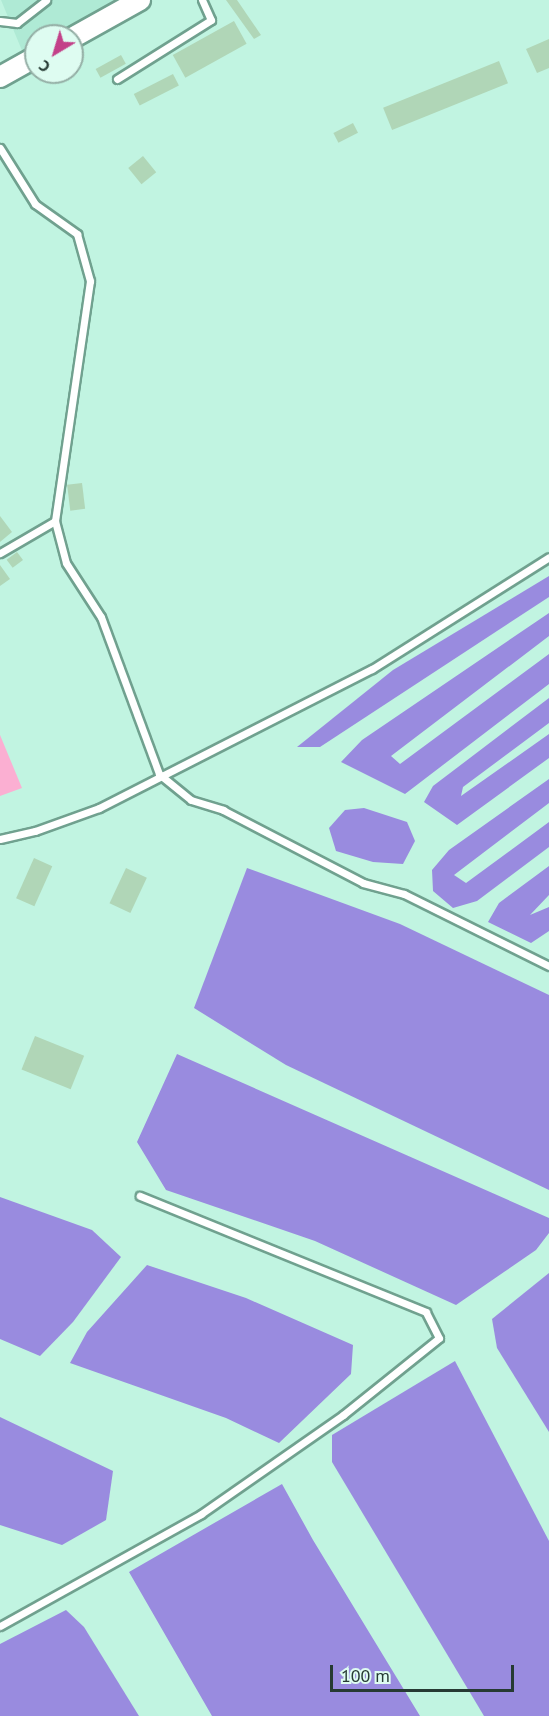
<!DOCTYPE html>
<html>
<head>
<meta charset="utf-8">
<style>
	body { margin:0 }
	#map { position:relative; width:549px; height:1716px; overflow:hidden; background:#c1f4e1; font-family:"PT Sans",sans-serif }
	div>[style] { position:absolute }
	.built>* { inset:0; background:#afead5 }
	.green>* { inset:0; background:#fbafd2 }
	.water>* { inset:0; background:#998bdf }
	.building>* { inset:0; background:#b0d6b7; transform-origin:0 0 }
	.roads { filter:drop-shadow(2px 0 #70a18f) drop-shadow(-2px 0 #70a18f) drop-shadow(0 2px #70a18f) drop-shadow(0 -2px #70a18f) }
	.service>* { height:7px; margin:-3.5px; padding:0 3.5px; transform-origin:3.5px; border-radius:3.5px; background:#fff }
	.secondary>* { height:20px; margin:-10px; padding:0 10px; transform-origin:10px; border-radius:10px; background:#fff }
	span { translate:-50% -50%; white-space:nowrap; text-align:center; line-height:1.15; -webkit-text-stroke:4.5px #defcf1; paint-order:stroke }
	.north { position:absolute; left:24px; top:24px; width:60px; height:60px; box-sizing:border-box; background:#defcf1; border:2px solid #94aea5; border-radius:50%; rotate:218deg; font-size:16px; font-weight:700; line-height:24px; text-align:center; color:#263a33 }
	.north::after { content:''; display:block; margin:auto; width:21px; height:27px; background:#c34189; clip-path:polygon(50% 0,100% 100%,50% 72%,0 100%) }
	.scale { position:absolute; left:330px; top:1665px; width:184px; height:27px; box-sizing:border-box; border:3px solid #263a33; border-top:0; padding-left:8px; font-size:18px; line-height:21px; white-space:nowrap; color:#263a33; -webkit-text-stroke:4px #defcf1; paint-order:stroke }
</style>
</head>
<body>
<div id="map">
	<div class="built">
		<i style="clip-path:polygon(1px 0,121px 0,54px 36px,36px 36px,36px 46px,23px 53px)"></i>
	</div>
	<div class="green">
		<i style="clip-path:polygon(0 735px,22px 788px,0 796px)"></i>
	</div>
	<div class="water">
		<i style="clip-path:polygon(549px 576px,549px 597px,320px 747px,297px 747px,393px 670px)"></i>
		<i style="clip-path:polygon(549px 613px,549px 636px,391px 756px,400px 764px,549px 654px,549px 684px,405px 794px,341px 762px,362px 740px)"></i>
		<i style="clip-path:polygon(549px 698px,549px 723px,463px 787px,461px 796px,549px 734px,549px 758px,457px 825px,424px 802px,433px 786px)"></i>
		<i style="clip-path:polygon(549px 779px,549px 803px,454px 875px,466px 883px,549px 822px,549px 847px,477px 901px,453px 908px,433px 891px,432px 870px,449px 850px)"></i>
		<i style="clip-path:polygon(364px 808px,407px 822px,415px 841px,403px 864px,373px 862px,336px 851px,329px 828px,345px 810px)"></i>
		<i style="clip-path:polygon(549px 866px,549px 895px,530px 915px,549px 907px,549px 931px,531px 943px,488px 922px,499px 903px)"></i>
		<i style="clip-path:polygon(247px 868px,400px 924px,549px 995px,549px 1190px,286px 1065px,194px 1008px)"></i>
		<i style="clip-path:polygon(177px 1054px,549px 1218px,549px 1233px,536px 1250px,456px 1305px,315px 1241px,166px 1190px,137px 1142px)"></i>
		<i style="clip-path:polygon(0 1197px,92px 1230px,121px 1257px,73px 1322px,40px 1356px,0 1339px)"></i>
		<i style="clip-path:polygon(147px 1265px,246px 1298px,353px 1345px,351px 1374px,279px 1443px,226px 1418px,70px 1363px,87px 1332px)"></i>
		<i style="clip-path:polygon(549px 1273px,549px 1432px,497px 1348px,492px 1319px)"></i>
		<i style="clip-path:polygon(455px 1361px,549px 1541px,549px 1716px,484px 1716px,332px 1462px,332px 1435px)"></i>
		<i style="clip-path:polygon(0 1417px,113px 1471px,106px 1520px,62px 1545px,0 1525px)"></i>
		<i style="clip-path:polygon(282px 1484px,313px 1540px,420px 1716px,212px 1716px,129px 1572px)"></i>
		<i style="clip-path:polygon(66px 1610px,84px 1627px,139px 1716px,0 1716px,0 1644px)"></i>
	</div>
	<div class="building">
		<i style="clip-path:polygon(226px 0,237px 0,261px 35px,254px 39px)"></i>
		<i style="left:234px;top:21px;width:26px;height:70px;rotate:61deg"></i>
		<i style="clip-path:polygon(549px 39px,549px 68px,537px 73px,526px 49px)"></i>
		<i style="left:121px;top:55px;width:10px;height:29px;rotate:61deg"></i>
		<i style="left:499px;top:61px;width:24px;height:125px;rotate:68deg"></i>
		<i style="left:173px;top:74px;width:13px;height:44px;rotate:63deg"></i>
		<i style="left:353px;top:123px;width:11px;height:22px;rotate:63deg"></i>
		<i style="left:143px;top:156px;width:21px;height:19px;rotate:51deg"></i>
		<i style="left:82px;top:483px;width:26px;height:15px;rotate:83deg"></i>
		<i style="clip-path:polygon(0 516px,12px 532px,0 542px)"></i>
		<i style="left:17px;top:552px;width:10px;height:13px;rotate:53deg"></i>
		<i style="clip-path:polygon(0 565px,10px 579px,0 586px)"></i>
		<i style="left:34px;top:858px;width:20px;height:44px;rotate:24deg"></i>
		<i style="left:126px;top:868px;width:23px;height:39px;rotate:25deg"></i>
		<i style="left:35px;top:1036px;width:53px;height:36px;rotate:22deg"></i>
	</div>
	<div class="roads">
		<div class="service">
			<i style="left:0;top:21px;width:17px;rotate:7deg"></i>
			<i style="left:17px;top:23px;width:37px;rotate:-38deg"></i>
			<i style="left:117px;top:79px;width:111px;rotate:-32.1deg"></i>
			<i style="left:211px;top:20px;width:22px;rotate:-114deg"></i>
			<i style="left:0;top:148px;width:66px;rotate:58deg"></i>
			<i style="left:35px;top:204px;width:52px;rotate:35.5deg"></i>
			<i style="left:77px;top:234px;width:49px;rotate:74.5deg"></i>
			<i style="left:90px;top:281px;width:243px;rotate:98.3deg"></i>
			<i style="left:55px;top:521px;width:64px;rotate:149.8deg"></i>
			<i style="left:55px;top:521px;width:43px;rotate:75.3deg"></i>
			<i style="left:66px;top:563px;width:64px;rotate:57.1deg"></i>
			<i style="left:101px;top:617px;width:167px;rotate:69.7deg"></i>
			<i style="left:159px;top:774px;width:41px;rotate:39.1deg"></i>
			<i style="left:191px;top:800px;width:34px;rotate:17deg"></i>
			<i style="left:223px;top:810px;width:158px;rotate:27.5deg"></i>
			<i style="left:363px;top:883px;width:42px;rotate:15deg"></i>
			<i style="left:404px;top:894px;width:162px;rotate:26.4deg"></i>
			<i style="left:0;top:839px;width:36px;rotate:-13deg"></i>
			<i style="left:35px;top:831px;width:68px;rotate:-19.8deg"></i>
			<i style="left:99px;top:808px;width:306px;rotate:-27deg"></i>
			<i style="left:372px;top:669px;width:209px;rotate:-32.3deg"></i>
			<i style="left:0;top:1626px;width:230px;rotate:-29.1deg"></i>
			<i style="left:201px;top:1514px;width:173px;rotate:-34.9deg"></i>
			<i style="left:343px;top:1415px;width:123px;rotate:-38.7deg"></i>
			<i style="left:439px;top:1338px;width:29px;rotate:-117deg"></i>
			<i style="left:426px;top:1312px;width:309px;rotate:-157.9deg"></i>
		</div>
		<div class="secondary">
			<i style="left:72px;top:38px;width:78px;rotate:-29.2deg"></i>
			<i style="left:0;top:77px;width:41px;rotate:-29.1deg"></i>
		</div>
	</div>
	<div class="north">С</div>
	<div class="scale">100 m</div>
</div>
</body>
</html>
